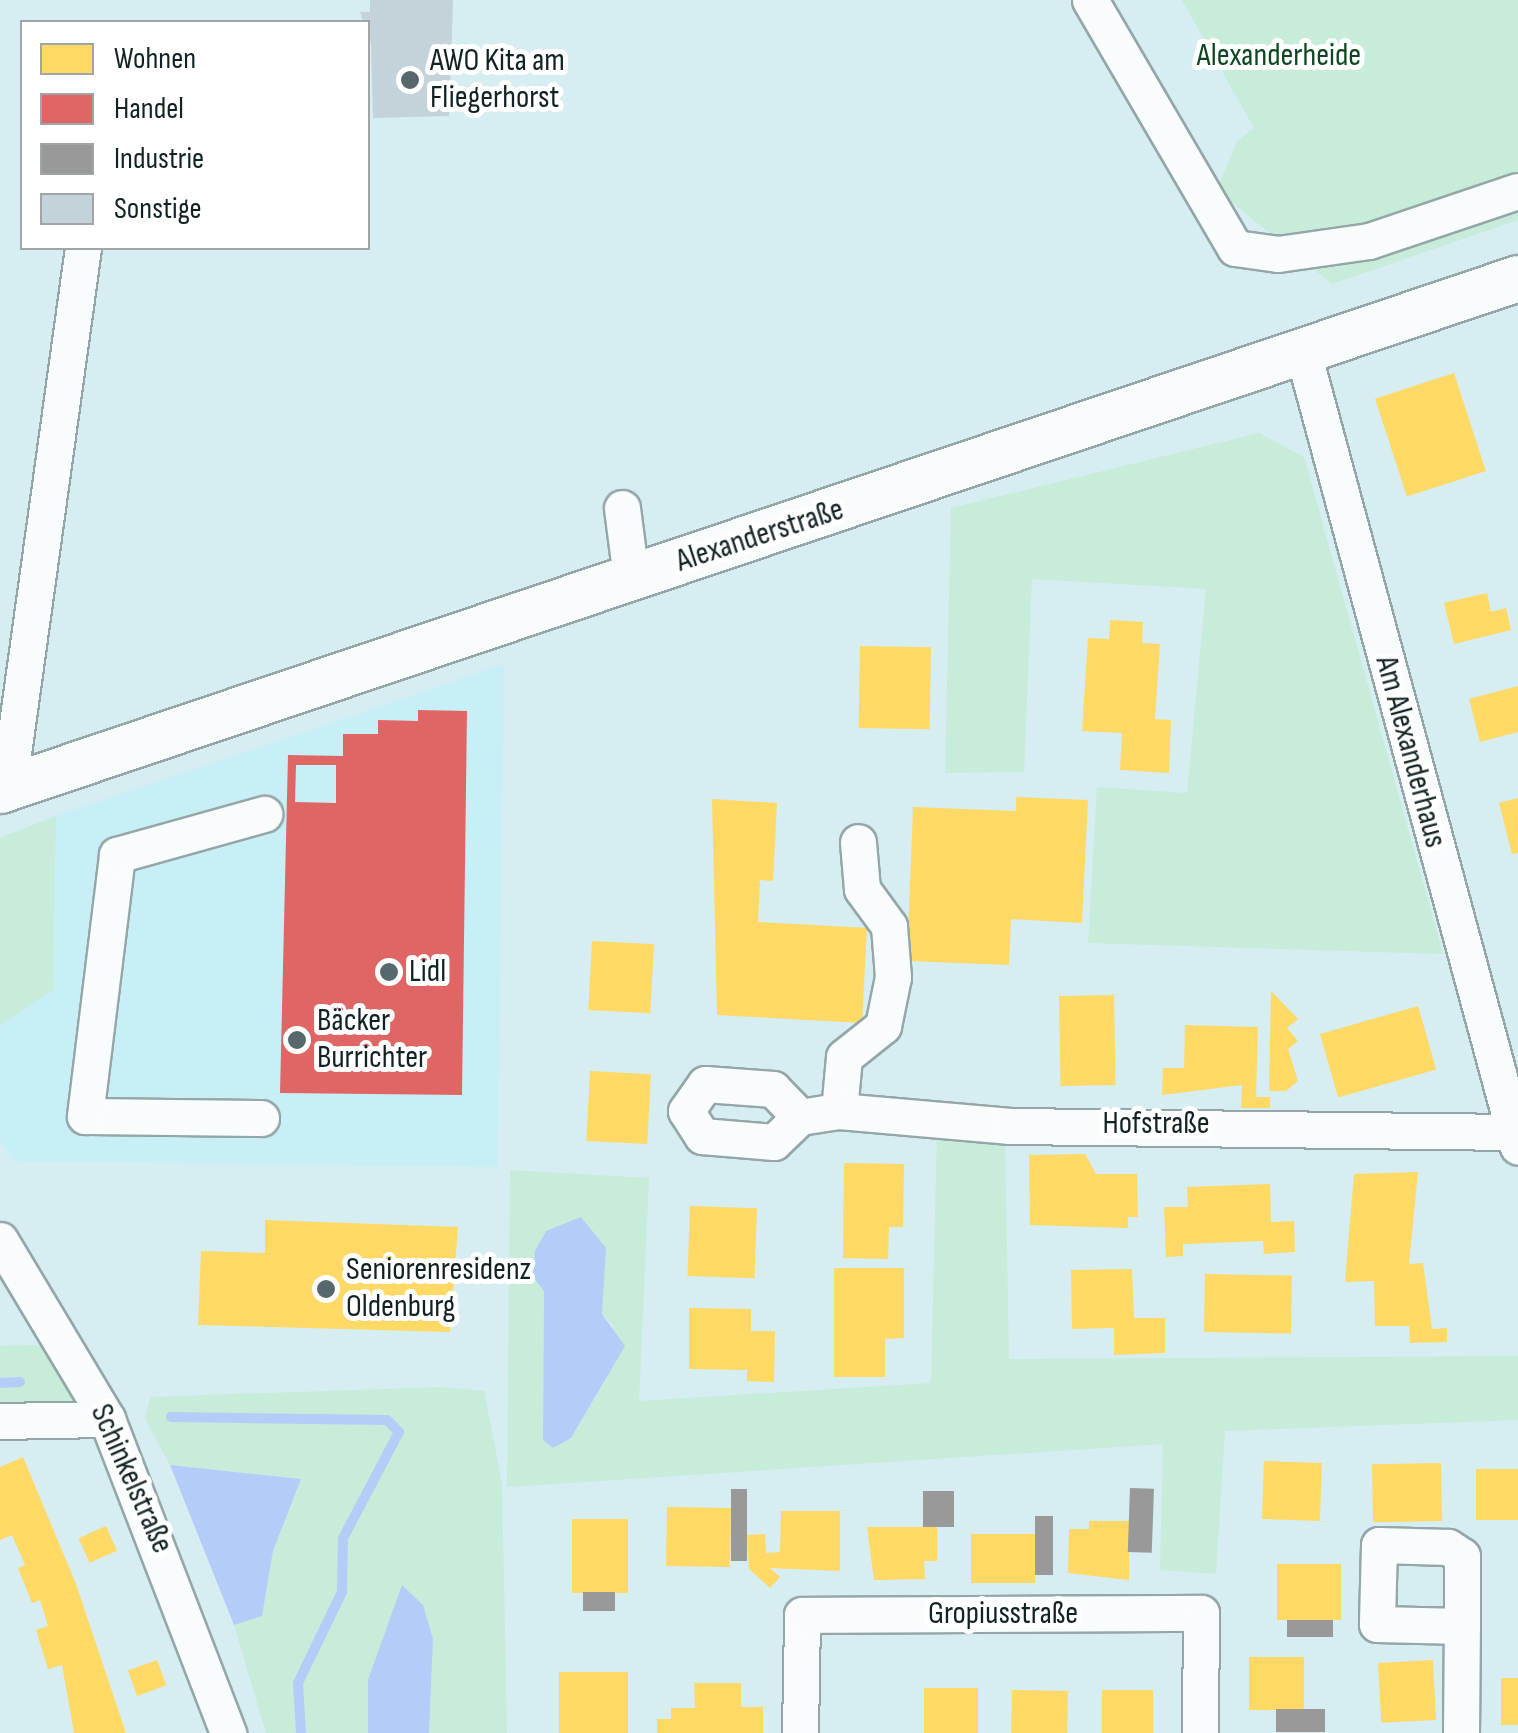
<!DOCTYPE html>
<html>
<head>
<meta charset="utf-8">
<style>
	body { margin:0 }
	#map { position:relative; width:1518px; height:1733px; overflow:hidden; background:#d6edf2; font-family:"Sofia Sans Condensed",sans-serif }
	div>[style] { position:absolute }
	.built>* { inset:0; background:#c8eff6 }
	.green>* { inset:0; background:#c7ecd9 }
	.water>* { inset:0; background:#b4ccf8 }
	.homes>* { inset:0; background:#ffd966; transform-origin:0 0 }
	.shops>* { inset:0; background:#e06666 }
	.industry>* { inset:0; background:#999; transform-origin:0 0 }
	.stream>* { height:10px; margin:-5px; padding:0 5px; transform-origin:5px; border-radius:5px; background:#b4ccf8 }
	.building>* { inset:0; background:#c3d3d9 }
	.roads { filter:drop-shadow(2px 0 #95a6a9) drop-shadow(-2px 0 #95a6a9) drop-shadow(0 2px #95a6a9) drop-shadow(0 -2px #95a6a9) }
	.minor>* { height:35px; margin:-17.5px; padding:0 17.5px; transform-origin:17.5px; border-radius:17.5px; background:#f9fcfd }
	.major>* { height:45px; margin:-22.5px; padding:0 22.5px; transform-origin:22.5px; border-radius:22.5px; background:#f9fcfd }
	.dots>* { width:28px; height:28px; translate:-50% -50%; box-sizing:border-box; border:5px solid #fff; border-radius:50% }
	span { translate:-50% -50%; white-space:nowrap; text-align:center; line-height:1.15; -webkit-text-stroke:10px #fff; paint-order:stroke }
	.park-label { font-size:32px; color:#0d4722 }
	.poi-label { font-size:32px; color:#112124 }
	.left { translate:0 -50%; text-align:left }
	.street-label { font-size:32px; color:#112124 }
	.legend { position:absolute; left:20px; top:20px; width:350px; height:230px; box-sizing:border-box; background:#fff; border:2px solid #a0a6a7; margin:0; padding:12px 18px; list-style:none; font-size:30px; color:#112124 }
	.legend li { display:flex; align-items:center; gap:20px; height:50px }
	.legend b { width:50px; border:2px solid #a0a6a7 }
</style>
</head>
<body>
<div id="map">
	<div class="built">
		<i style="clip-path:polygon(504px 664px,498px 1167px,13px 1161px,0 1140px,0 1025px,53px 990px,56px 816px)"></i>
	</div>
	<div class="green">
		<i style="clip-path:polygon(1182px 0,1518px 0,1518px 220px,1332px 284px,1217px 190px,1237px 141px,1254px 128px)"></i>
		<i style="clip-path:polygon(1259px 433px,1304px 457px,1443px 954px,1088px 943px,1097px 787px,1187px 793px,1206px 589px,1032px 579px,1024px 772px,945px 773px,951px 508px)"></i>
		<i style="clip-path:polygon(56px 816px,53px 990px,0 1025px,0 838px)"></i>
		<i style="clip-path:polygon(evenodd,937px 1129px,1005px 1139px,1009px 1359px,1518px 1356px,1518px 1420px,1225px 1431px,1216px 1574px,1160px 1570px,1163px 1444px,507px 1487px,510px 1170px,649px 1178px,639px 1401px,931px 1383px,937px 1129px,606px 1248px,602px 1314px,613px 1325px,606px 1379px,571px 1438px,553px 1448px,543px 1440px,544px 1291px,606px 1248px)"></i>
		<i style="clip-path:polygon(64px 1344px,107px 1419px,0 1421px,0 1346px)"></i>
		<i style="clip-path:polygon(441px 1387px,484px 1391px,502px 1483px,507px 1733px,429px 1733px,433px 1638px,368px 1680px,368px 1733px,266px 1733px,234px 1625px,262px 1616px,273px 1551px,301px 1479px,170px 1465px,145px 1419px,150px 1397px)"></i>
	</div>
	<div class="water">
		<i style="clip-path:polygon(581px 1217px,606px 1248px,602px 1314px,625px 1346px,571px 1438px,553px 1448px,543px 1440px,544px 1291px,533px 1277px,535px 1251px,546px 1231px)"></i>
		<i style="clip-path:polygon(170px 1465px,301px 1479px,273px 1551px,262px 1616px,234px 1625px)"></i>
		<i style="clip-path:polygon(402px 1585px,423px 1605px,433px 1639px,429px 1733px,368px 1733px,368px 1680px)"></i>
	</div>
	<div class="homes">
		<i style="left:1454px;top:373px;width:103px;height:83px;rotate:72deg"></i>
		<i style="clip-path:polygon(1487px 593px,1491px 612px,1506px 608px,1511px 630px,1454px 644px,1444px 603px)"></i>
		<i style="clip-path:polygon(1110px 620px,1143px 622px,1142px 643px,1160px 644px,1155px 719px,1171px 720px,1169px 773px,1120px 770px,1122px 733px,1082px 731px,1088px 638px,1109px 639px)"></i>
		<i style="left:860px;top:646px;width:71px;height:82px;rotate:1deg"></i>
		<i style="clip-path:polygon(1518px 686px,1518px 732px,1480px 742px,1469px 699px)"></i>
		<i style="clip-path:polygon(1016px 797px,1088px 800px,1082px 923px,1011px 919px,1009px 965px,907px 961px,913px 807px,1016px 811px)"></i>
		<i style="clip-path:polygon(1518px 798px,1518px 853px,1512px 854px,1499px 803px)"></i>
		<i style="clip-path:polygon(712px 799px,777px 803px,773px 881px,760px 880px,758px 922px,867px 928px,862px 1023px,717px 1015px)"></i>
		<i style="left:592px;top:941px;width:62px;height:69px;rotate:3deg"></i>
		<i style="clip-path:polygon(1271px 991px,1298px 1019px,1287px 1028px,1298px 1041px,1288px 1049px,1298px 1081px,1286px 1091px,1269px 1091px)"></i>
		<i style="left:1114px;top:995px;width:90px;height:55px;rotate:89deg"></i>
		<i style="left:1418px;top:1006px;width:66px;height:102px;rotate:74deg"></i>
		<i style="clip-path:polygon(1185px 1025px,1258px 1027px,1256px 1097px,1270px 1097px,1270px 1108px,1241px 1108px,1242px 1085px,1162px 1095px,1163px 1068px,1184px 1068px)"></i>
		<i style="left:590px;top:1071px;width:61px;height:70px;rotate:3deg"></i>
		<i style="clip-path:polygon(1085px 1154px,1096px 1174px,1137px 1174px,1138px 1217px,1128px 1217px,1128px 1228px,1030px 1225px,1029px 1155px)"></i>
		<i style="clip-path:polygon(844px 1163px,904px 1164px,903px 1227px,889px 1227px,888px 1259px,843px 1258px)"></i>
		<i style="clip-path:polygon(1418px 1172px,1409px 1264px,1423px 1263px,1432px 1329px,1447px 1328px,1447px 1342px,1410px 1343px,1409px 1326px,1375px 1326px,1374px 1281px,1345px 1282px,1354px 1174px)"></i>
		<i style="clip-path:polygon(1270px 1184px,1271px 1222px,1294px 1221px,1295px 1252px,1264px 1254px,1263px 1241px,1183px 1244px,1183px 1256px,1166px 1257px,1164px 1207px,1188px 1207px,1187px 1187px)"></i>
		<i style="left:690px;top:1206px;width:67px;height:70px;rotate:2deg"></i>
		<i style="clip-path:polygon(265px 1220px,458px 1227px,450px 1332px,198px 1325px,201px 1251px,265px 1253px)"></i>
		<i style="clip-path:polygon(834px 1268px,904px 1268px,904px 1338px,885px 1339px,885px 1377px,834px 1377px)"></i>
		<i style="clip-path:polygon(1132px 1269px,1134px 1318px,1165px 1318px,1165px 1353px,1114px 1355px,1114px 1328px,1072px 1329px,1071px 1270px)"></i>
		<i style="left:1205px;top:1274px;width:87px;height:58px;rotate:1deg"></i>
		<i style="clip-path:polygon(689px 1308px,751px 1309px,751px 1331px,775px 1331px,774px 1382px,747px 1381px,747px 1370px,689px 1369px)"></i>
		<i style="clip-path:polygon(23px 1457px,76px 1584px,126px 1733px,74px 1733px,62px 1665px,48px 1669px,36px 1630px,48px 1626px,40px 1600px,32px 1603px,18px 1568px,25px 1565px,12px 1535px,0 1540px,0 1467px)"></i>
		<i style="left:1264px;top:1461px;width:58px;height:58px;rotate:2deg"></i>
		<i style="left:1441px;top:1463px;width:58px;height:69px;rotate:89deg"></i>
		<i style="left:1518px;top:1469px;width:51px;height:42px;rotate:90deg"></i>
		<i style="left:667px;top:1507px;width:64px;height:59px;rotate:1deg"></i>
		<i style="clip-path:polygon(781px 1511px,840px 1511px,840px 1571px,770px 1568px,780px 1577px,770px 1588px,749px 1569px,747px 1535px,765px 1534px,766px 1553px,780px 1552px)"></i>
		<i style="left:572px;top:1519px;width:56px;height:74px"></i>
		<i style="clip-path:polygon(1089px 1521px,1129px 1521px,1129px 1580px,1068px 1573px,1069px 1529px,1089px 1529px)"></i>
		<i style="left:106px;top:1526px;width:27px;height:30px;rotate:66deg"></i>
		<i style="clip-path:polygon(867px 1527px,937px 1527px,937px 1561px,924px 1561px,925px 1579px,874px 1580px)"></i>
		<i style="left:971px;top:1534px;width:64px;height:49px"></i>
		<i style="left:1277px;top:1564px;width:64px;height:56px"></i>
		<i style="left:1249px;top:1657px;width:55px;height:53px"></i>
		<i style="left:157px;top:1660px;width:27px;height:31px;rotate:70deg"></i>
		<i style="left:1433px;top:1660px;width:60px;height:55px;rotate:87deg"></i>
		<i style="left:559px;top:1672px;width:69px;height:61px"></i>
		<i style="left:1501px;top:1678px;width:17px;height:47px"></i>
		<i style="clip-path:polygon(694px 1683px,741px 1683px,741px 1707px,763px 1707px,763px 1733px,657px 1733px,657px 1719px,671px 1719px,671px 1708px,695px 1708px)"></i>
		<i style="left:978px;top:1688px;width:45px;height:54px;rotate:90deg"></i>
		<i style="left:1012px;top:1690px;width:56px;height:43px;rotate:1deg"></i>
		<i style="left:1102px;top:1690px;width:51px;height:43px"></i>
	</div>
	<div class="shops">
		<i style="clip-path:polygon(evenodd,418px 710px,467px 711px,462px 1095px,280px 1093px,288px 755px,343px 756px,343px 734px,378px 734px,378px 720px,418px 721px,418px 710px,296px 765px,336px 765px,336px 803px,295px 802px,296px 765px)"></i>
	</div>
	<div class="industry">
		<i style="left:1130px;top:1488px;width:24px;height:64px;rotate:2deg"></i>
		<i style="left:731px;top:1489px;width:16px;height:72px"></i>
		<i style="left:923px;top:1491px;width:31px;height:36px"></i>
		<i style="left:1035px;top:1516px;width:18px;height:59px"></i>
		<i style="left:583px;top:1592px;width:32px;height:19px"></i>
		<i style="left:1287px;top:1620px;width:46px;height:17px"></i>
		<i style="left:1276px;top:1709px;width:49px;height:23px"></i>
	</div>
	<div class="stream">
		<i style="left:0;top:1383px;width:20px;rotate:-3deg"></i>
		<i style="left:171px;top:1417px;width:216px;rotate:0.8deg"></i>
		<i style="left:387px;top:1420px;width:17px;rotate:45deg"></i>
		<i style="left:399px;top:1432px;width:120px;rotate:117.8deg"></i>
		<i style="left:343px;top:1538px;width:54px;rotate:91.1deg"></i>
		<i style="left:342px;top:1592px;width:101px;rotate:115.8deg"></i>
		<i style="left:298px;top:1683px;width:50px;rotate:86.6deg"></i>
	</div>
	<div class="building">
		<i style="clip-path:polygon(370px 0,453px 0,449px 116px,373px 118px,371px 43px,360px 12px,370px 12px)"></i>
	</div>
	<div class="roads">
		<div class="minor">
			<i style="left:1090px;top:0;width:287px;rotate:59.7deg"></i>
			<i style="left:1235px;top:248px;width:43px;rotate:7.9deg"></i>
			<i style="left:1278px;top:254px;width:92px;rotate:-8.1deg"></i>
			<i style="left:1369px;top:241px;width:157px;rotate:-18.6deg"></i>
			<i style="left:1304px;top:356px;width:819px;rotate:74.86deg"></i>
			<i style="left:622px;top:508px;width:70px;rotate:82.6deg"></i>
			<i style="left:8px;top:789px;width:546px;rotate:-82.11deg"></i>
			<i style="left:839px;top:1111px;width:54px;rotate:-84.7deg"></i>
			<i style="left:844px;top:1057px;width:50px;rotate:-38.5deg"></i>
			<i style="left:883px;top:1026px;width:50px;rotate:-78.5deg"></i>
			<i style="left:893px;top:977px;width:51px;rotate:-94.5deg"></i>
			<i style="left:889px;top:926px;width:46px;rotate:-126.1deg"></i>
			<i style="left:862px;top:889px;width:47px;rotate:-94.9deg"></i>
			<i style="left:800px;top:1117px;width:39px;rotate:-134deg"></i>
			<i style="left:773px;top:1089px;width:68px;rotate:-175.8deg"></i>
			<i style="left:705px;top:1084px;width:33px;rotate:125deg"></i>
			<i style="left:686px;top:1111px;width:30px;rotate:57deg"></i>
			<i style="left:702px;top:1136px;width:72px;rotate:4.8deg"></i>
			<i style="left:774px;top:1142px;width:36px;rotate:-44deg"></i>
			<i style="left:800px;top:1117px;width:39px;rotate:-9deg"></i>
			<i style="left:839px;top:1111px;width:172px;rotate:5deg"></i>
			<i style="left:1010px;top:1126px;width:508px;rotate:0.68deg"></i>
			<i style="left:261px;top:1118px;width:176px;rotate:-179.3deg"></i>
			<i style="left:85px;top:1116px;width:263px;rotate:-83deg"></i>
			<i style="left:117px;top:855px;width:153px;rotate:-15.6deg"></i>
			<i style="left:0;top:1240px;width:209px;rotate:59.1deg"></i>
			<i style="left:107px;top:1419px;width:337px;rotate:68.9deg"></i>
			<i style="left:0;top:1421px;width:107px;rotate:-1.1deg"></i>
			<i style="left:800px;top:1733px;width:118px;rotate:-89deg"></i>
			<i style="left:802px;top:1615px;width:399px;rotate:-0.3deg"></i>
			<i style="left:1201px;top:1613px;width:120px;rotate:90.5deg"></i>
			<i style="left:1461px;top:1733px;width:107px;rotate:-89.5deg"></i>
			<i style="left:1462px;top:1626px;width:70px;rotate:-90deg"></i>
			<i style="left:1462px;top:1556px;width:17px;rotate:-147deg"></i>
			<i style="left:1448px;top:1547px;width:69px;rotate:-178.3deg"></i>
			<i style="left:1379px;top:1545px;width:79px;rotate:91.5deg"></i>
			<i style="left:1377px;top:1624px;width:85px;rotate:1.3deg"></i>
		</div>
		<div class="major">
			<i style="left:0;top:790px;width:1602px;rotate:-18.64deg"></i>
		</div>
	</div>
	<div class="dots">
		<i style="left:410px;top:80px;background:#56686c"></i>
		<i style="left:389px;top:972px;background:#56686c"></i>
		<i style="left:297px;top:1040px;background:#56686c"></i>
		<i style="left:326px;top:1289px;background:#56686c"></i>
	</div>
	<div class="park-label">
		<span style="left:1279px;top:56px">Alexanderheide</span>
	</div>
	<div class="poi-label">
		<span class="left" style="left:430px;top:80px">AWO Kita am<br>Fliegerhorst</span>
		<span class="left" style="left:409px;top:972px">Lidl</span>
		<span class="left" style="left:317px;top:1040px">Bäcker<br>Burrichter</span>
		<span class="left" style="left:346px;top:1289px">Seniorenresidenz<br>Oldenburg</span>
	</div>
	<div class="street-label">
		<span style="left:760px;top:536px;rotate:-18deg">Alexanderstraße</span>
		<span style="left:1410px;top:752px;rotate:75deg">Am Alexanderhaus</span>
		<span style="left:1156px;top:1124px">Hofstraße</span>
		<span style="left:131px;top:1479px;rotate:66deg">Schinkelstraße</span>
		<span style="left:1003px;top:1614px">Gropiusstraße</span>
	</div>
	<ul class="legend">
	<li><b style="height:28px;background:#ffd966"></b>Wohnen</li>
	<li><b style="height:28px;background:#e06666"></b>Handel</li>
	<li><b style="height:28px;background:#999"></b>Industrie</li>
	<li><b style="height:28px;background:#c3d3d9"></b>Sonstige</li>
	</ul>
</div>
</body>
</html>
